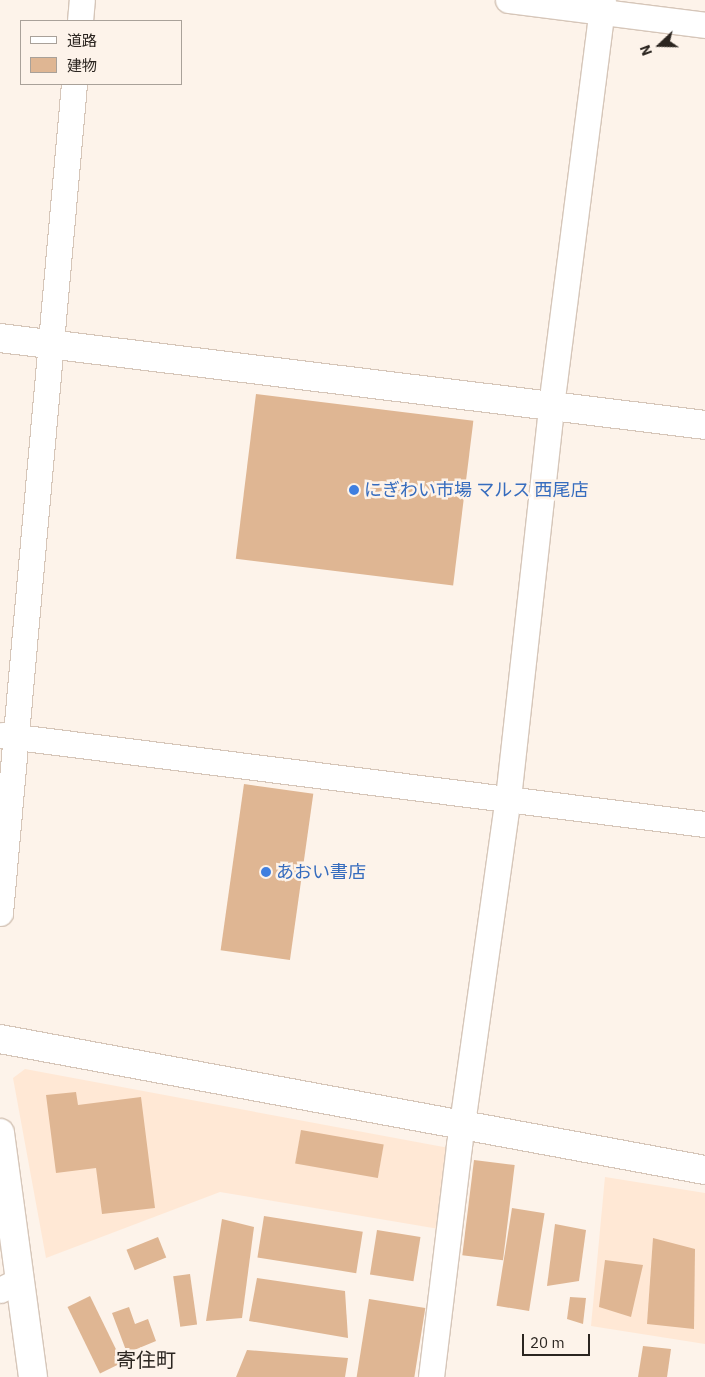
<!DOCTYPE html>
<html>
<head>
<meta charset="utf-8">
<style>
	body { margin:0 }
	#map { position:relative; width:705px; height:1377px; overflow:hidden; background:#fdf3ea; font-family:"IBM Plex Sans","Noto Sans JP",sans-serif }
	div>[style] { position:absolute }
	.built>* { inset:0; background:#ffe8d5 }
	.building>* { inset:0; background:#dfb693; transform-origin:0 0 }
	.roads { filter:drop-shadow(1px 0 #d6c6b9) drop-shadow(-1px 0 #d6c6b9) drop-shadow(0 1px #d6c6b9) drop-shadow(0 -1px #d6c6b9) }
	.minor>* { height:25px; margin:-12.5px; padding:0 12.5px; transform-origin:12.5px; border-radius:12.5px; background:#fff }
	.tertiary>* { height:28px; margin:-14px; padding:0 14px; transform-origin:14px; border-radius:14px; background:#fff }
	.dots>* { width:14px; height:14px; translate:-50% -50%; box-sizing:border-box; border:2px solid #fdf3ea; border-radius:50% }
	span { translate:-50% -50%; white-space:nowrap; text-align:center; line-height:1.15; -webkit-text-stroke:5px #fdf3ea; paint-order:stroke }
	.shop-label { font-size:18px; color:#366cbe }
	.left { translate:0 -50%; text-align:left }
	.quarter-label { font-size:20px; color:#2b2520 }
	.legend { position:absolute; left:20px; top:20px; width:162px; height:65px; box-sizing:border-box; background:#fdf3ea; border:1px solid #a9a199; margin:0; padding:6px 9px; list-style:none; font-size:15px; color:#2b2520 }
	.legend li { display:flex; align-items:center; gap:10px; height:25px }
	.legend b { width:25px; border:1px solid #a9a199 }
	.north { position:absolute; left:635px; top:20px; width:50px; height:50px; -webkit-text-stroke:4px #fdf3ea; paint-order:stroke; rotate:249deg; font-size:14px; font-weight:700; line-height:20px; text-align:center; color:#2b2520 }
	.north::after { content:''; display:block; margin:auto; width:18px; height:22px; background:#2b2520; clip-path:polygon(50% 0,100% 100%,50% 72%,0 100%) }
	.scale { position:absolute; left:522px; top:1334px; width:68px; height:22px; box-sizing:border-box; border:2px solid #2b2520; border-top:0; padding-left:6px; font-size:15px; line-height:18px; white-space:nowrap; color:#2b2520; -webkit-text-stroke:4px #fdf3ea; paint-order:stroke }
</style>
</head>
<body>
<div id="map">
	<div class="built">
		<i style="clip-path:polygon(25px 1069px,449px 1148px,439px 1229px,220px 1192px,46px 1258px,13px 1078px)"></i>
		<i style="clip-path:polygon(605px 1177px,705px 1193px,705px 1344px,591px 1326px)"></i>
	</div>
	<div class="building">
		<i style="left:256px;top:394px;width:219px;height:166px;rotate:7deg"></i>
		<i style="left:244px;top:784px;width:70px;height:168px;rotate:8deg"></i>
		<i style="clip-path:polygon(76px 1092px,78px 1105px,141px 1097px,155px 1208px,102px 1214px,96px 1168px,56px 1173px,46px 1095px)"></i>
		<i style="left:301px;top:1130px;width:84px;height:34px;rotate:10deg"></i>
		<i style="left:474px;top:1160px;width:41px;height:96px;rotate:7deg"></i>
		<i style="left:512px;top:1208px;width:33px;height:99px;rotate:9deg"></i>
		<i style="left:264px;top:1216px;width:100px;height:42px;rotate:9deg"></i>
		<i style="clip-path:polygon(222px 1219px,254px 1227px,242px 1318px,206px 1321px)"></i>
		<i style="clip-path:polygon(555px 1224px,586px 1230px,579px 1281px,547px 1286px)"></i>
		<i style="left:377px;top:1230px;width:44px;height:45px;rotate:9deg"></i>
		<i style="left:158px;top:1237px;width:22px;height:34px;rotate:68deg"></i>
		<i style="clip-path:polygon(653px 1238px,695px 1249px,694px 1329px,647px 1324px)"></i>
		<i style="clip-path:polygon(605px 1260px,643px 1265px,631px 1317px,599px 1307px)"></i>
		<i style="left:190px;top:1274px;width:51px;height:17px;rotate:82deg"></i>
		<i style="clip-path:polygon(257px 1278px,345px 1291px,348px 1338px,249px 1321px)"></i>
		<i style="left:90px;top:1296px;width:74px;height:25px;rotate:64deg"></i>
		<i style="clip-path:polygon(570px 1297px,586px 1298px,583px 1324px,567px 1319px)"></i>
		<i style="left:369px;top:1299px;width:57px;height:79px;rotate:9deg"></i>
		<i style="clip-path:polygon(129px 1307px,135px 1324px,148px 1319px,156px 1341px,127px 1353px,112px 1313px)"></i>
		<i style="clip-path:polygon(643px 1346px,671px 1349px,667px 1377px,638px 1377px)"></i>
		<i style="clip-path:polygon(247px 1350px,348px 1358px,345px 1377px,236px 1377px)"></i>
	</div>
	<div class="roads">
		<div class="minor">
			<i style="left:508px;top:0;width:199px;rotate:7.2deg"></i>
			<i style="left:80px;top:21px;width:21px;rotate:-85deg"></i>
			<i style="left:1px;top:735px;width:710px;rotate:7.21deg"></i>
			<i style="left:0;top:913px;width:832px;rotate:-84.9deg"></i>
			<i style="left:0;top:1290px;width:22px;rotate:-27deg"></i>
			<i style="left:431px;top:1377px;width:234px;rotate:-83.1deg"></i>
			<i style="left:459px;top:1145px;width:350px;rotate:-82deg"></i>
			<i style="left:508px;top:798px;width:394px;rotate:-83.7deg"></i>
			<i style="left:551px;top:406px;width:409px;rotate:-82.7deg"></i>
		</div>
		<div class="tertiary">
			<i style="left:0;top:338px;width:710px;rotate:7.03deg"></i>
			<i style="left:0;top:1039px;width:717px;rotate:10.53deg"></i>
			<i style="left:0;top:1133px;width:246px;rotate:82.3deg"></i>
		</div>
	</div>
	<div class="dots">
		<i style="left:354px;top:490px;background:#3f7fe0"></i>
		<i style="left:266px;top:872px;background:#3f7fe0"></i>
	</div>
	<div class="shop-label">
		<span class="left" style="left:364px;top:490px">にぎわい市場 マルス 西尾店</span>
		<span class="left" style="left:276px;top:872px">あおい書店</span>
	</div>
	<div class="quarter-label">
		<span style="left:146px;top:1359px">寄住町</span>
	</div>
	<ul class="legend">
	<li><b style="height:6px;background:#fff"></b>道路</li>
	<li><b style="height:14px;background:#dfb693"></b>建物</li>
	</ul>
	<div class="north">N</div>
	<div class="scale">20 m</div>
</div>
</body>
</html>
